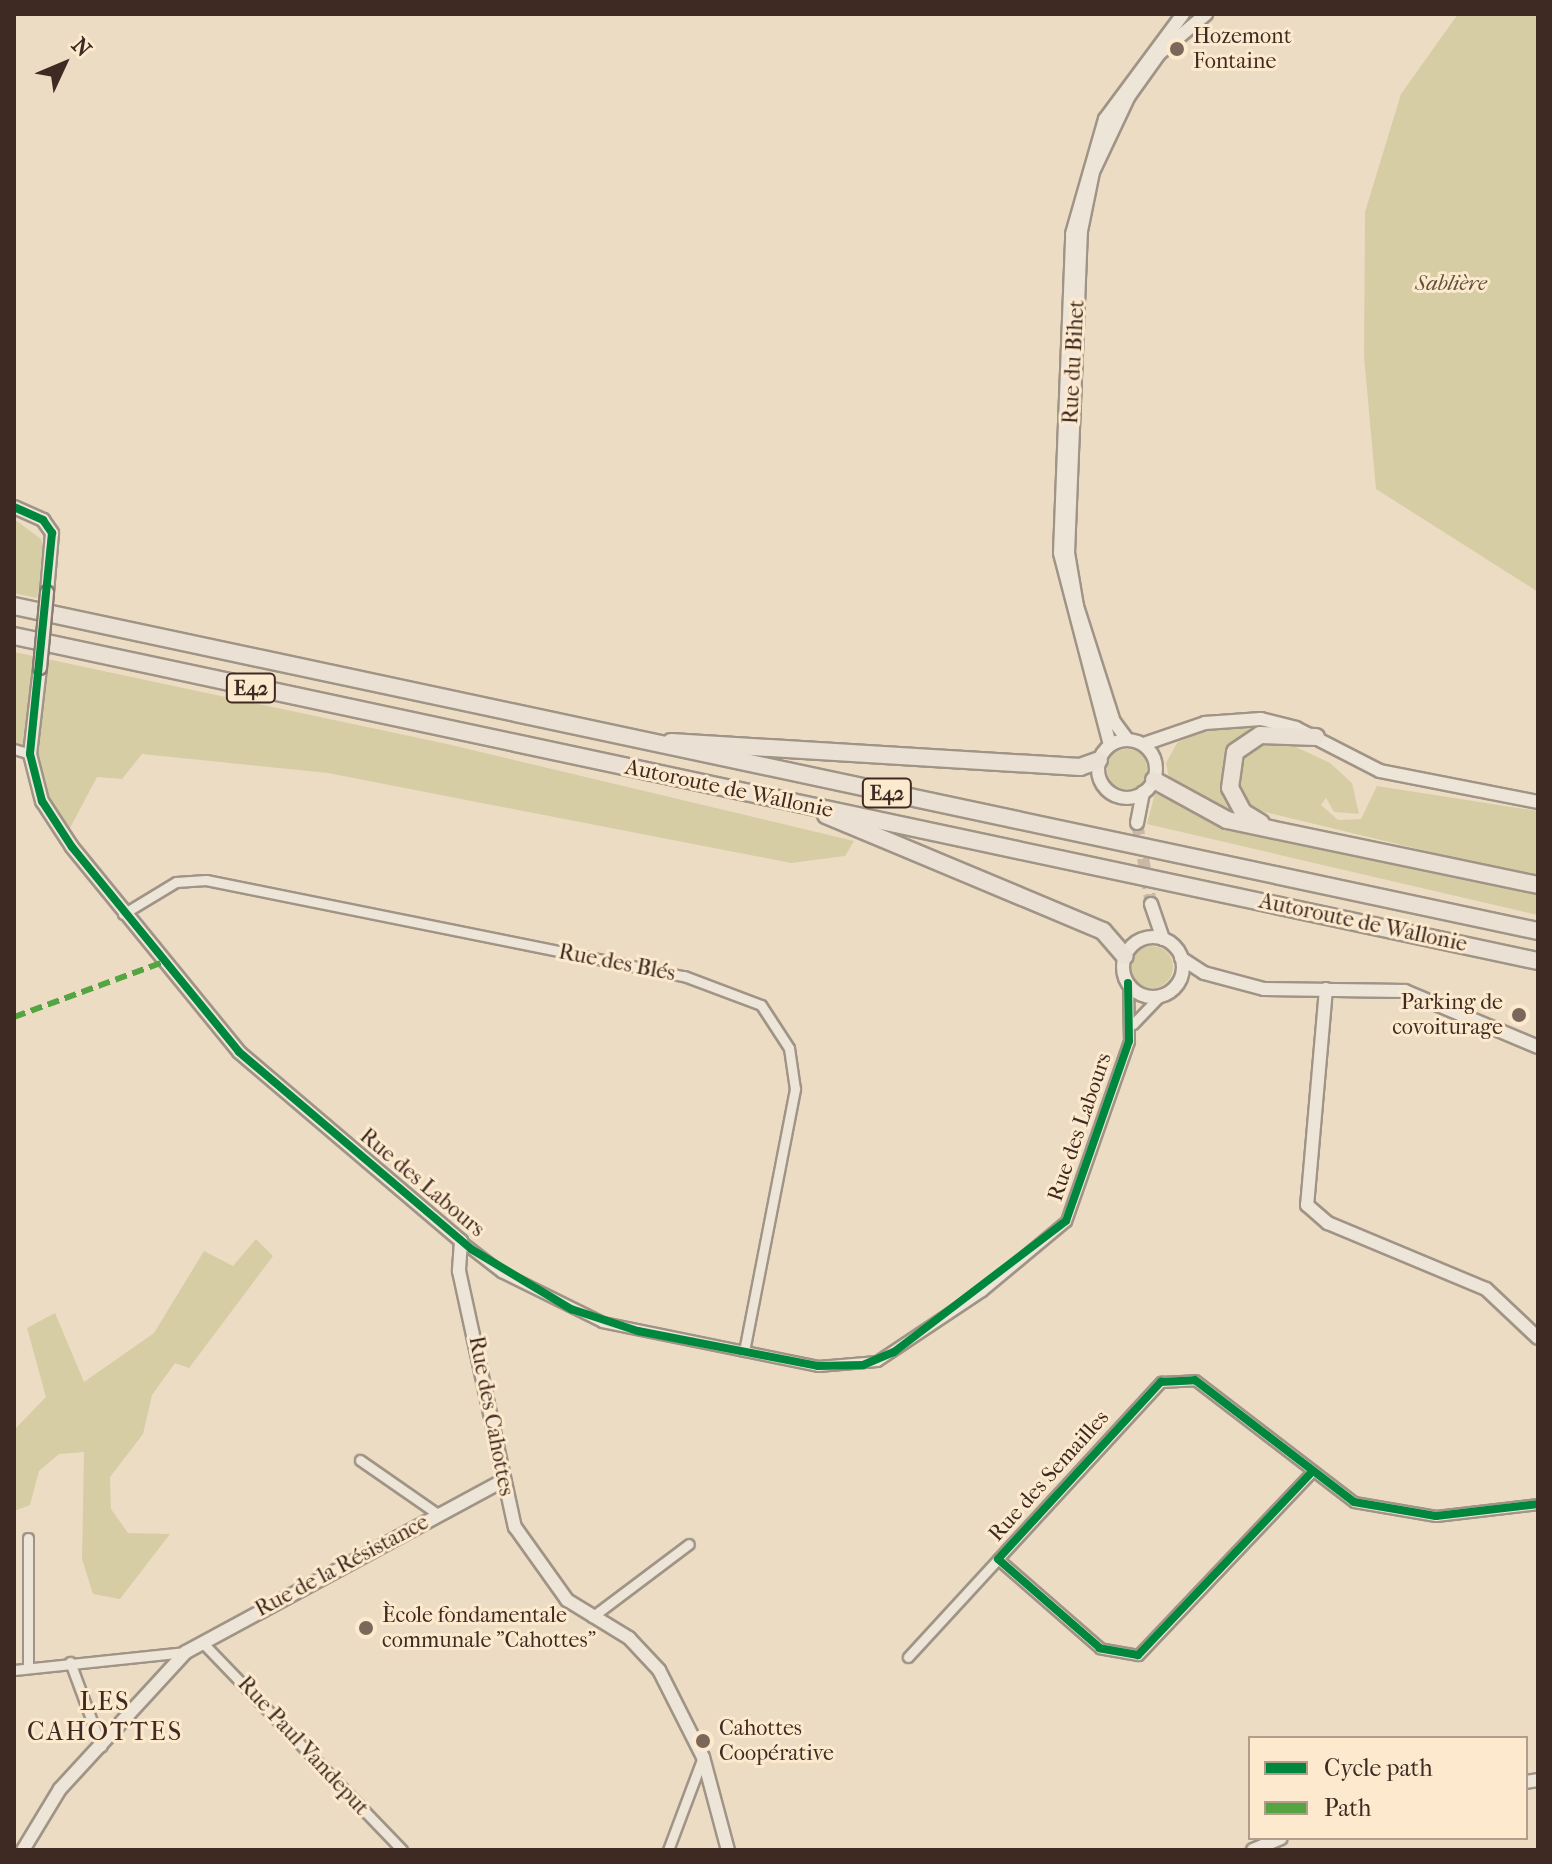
<!DOCTYPE html>
<html>
<head>
<meta charset="utf-8">
<style>
	body { margin:0 }
	#map { position:relative; width:1552px; height:1864px; overflow:hidden; background:#ecdcc4; font-family:"IM FELL French Canon",serif }
	div>[style] { position:absolute }
	.green>* { inset:0; background:#d6cda4 }
	.round { border-radius:50% }
	.secondary-tunnel>* { height:12px; margin-top:-6px; transform-origin:0; background:repeating-linear-gradient(90deg,#c9b8a4 0 12px,transparent 0 18px) }
	.roads { filter:drop-shadow(2px 0 #a09486) drop-shadow(-2px 0 #a09486) drop-shadow(0 2px #a09486) drop-shadow(0 -2px #a09486) }
	.street>* { height:9px; margin:-4.5px; padding:0 4.5px; transform-origin:4.5px; border-radius:4.5px; background:#eee5d9 }
	.secondary>* { height:12px; margin:-6px; padding:0 6px; transform-origin:6px; border-radius:6px; background:#eee5d9 }
	.secondary>.ring { margin:-6px; padding:0; box-sizing:content-box; background:none; border:12px solid #eee5d9; border-radius:50% }
	.highway>* { height:16px; margin:-8px; padding:0 8px; transform-origin:8px; border-radius:8px; background:#eae1d4 }
	.bridges { filter:drop-shadow(2px 0 #887d70) drop-shadow(-2px 0 #887d70) drop-shadow(0 2px #887d70) drop-shadow(0 -2px #887d70) }
	.secondary-bridge>* { height:12px; margin:-6px; padding:0 6px; transform-origin:6px; border-radius:6px; background:#eee5d9 }
	.quiet>* { height:6px; margin-top:-3px; transform-origin:0; background:repeating-linear-gradient(90deg,#54a442 0 12px,transparent 0 18px) }
	.cycleway>* { height:8px; margin:-4px; padding:0 4px; transform-origin:4px; border-radius:4px; background:#00873e }
	.dots>* { width:22px; height:22px; translate:-50% -50%; box-sizing:border-box; border:4px solid #fdeace; border-radius:50% }
	span { translate:-50% -50%; white-space:nowrap; text-align:center; line-height:1.15; -webkit-text-stroke:6px #fdeace; paint-order:stroke }
	.shield-label span { padding:2px 6px; background:#fdeace; border:2px solid; border-radius:6px; -webkit-text-stroke-width:0 }
	.shield-label { font-size:20px; color:#3f2a23; font-weight:700 }
	.poi-label { font-size:22px; color:#3f2a23 }
	.left { translate:0 -50%; text-align:left }
	.right { translate:-100% -50%; text-align:right }
	.park-label { font-size:22px; color:#60503c; font-style:italic }
	.street-label { font-size:22px; color:#3f2a23 }
	.quarter-label { font-size:26px; color:#3f2a23; letter-spacing:2px }
	.frame { position:absolute; inset:0; border:16px solid #3f2a23; pointer-events:none }
	.legend { position:absolute; left:1248px; top:1736px; width:280px; height:104px; box-sizing:border-box; background:#fdeace; border:2px solid #b19d8a; margin:0; padding:10px 14px; list-style:none; font-size:24px; color:#3f2a23 }
	.legend li { display:flex; align-items:center; gap:16px; height:40px }
	.legend b { width:40px; border:2px solid #b19d8a }
	.north { position:absolute; left:24px; top:24px; width:80px; height:80px; -webkit-text-stroke:6px #fdeace; paint-order:stroke; rotate:46deg; font-size:22px; font-weight:700; line-height:32px; text-align:center; color:#3f2a23 }
	.north::after { content:''; display:block; margin:auto; width:28px; height:36px; background:#3f2a23; clip-path:polygon(50% 0,100% 100%,50% 72%,0 100%) }
</style>
</head>
<body>
<div id="map">
	<div class="green">
		<i style="clip-path:polygon(1458px 14px,1538px 14px,1538px 592px,1376px 489px,1364px 356px,1365px 212px,1401px 94px)"></i>
		<i style="clip-path:polygon(14px 519px,41px 539px,46px 552px,37px 598px,14px 593px)"></i>
		<i style="clip-path:polygon(14px 652px,447px 744px,854px 841px,845px 856px,791px 863px,328px 773px,142px 754px,122px 779px,97px 777px,61px 845px,37px 808px,21px 745px,14px 743px)"></i>
		<i style="clip-path:polygon(1237px 725px,1262px 729px,1228px 754px,1223px 778px,1236px 814px,1169px 779px,1166px 763px,1177px 743px,1195px 734px)"></i>
		<i style="clip-path:polygon(1281px 740px,1330px 763px,1352px 783px,1359px 814px,1334px 812px,1326px 798px,1321px 805px,1338px 820px,1361px 819px,1377px 786px,1538px 811px,1538px 878px,1248px 808px,1235px 785px,1236px 762px,1252px 743px)"></i>
		<i class="round" style="left:1107px;top:749px;width:40px;height:40px"></i>
		<i style="clip-path:polygon(1155px 793px,1237px 827px,1538px 890px,1538px 915px,1147px 824px)"></i>
		<i class="round" style="left:1131px;top:946px;width:42px;height:42px"></i>
		<i style="clip-path:polygon(256px 1239px,273px 1256px,189px 1368px,175px 1363px,152px 1395px,143px 1434px,110px 1477px,111px 1509px,128px 1533px,170px 1534px,120px 1599px,93px 1594px,82px 1559px,84px 1452px,59px 1454px,39px 1471px,30px 1505px,14px 1511px,14px 1430px,46px 1397px,27px 1328px,55px 1313px,84px 1382px,154px 1333px,204px 1251px,233px 1266px)"></i>
	</div>
	<div class="secondary-tunnel">
		<i style="left:1137px;top:823px;width:82px;rotate:80.2deg"></i>
	</div>
	<div class="roads">
		<div class="street">
			<i style="left:14px;top:749px;width:17px;rotate:17deg"></i>
			<i style="left:123px;top:914px;width:62px;rotate:-31.1deg"></i>
			<i style="left:176px;top:882px;width:30px;rotate:-4deg"></i>
			<i style="left:206px;top:880px;width:488px;rotate:11.4deg"></i>
			<i style="left:684px;top:976px;width:82px;rotate:20.6deg"></i>
			<i style="left:761px;top:1005px;width:51px;rotate:56.9deg"></i>
			<i style="left:789px;top:1048px;width:41px;rotate:81.7deg"></i>
			<i style="left:795px;top:1089px;width:267px;rotate:101deg"></i>
			<i style="left:1133px;top:1024px;width:40px;rotate:-46deg"></i>
			<i style="left:461px;top:1241px;width:51px;rotate:37.8deg"></i>
			<i style="left:501px;top:1272px;width:113px;rotate:26.3deg"></i>
			<i style="left:602px;top:1322px;width:220px;rotate:11.5deg"></i>
			<i style="left:818px;top:1366px;width:59px;rotate:-4.8deg"></i>
			<i style="left:877px;top:1361px;width:126px;rotate:-33.7deg"></i>
			<i style="left:982px;top:1291px;width:109px;rotate:-39.8deg"></i>
			<i style="left:1066px;top:1221px;width:191px;rotate:-70.7deg"></i>
			<i style="left:1129px;top:1041px;width:58px;rotate:-91deg"></i>
			<i style="left:360px;top:1460px;width:96px;rotate:34.8deg"></i>
			<i style="left:1310px;top:1474px;width:250px;rotate:133.5deg"></i>
			<i style="left:1138px;top:1655px;width:39px;rotate:-170deg"></i>
			<i style="left:1100px;top:1648px;width:135px;rotate:-138.9deg"></i>
			<i style="left:998px;top:1559px;width:241px;rotate:-47.4deg"></i>
			<i style="left:1161px;top:1382px;width:34px;rotate:-3deg"></i>
			<i style="left:1195px;top:1380px;width:200px;rotate:37.5deg"></i>
			<i style="left:1354px;top:1502px;width:83px;rotate:9.7deg"></i>
			<i style="left:1436px;top:1516px;width:103px;rotate:-6.7deg"></i>
			<i style="left:592px;top:1617px;width:121px;rotate:-37deg"></i>
			<i style="left:203px;top:1643px;width:287px;rotate:46.1deg"></i>
			<i style="left:908px;top:1657px;width:133px;rotate:-47.4deg"></i>
			<i style="left:70px;top:1662px;width:90px;rotate:69.7deg"></i>
			<i style="left:28px;top:1668px;width:130px;rotate:-90deg"></i>
			<i style="left:14px;top:1670px;width:173px;rotate:-6deg"></i>
			<i style="left:668px;top:1850px;width:99px;rotate:-69.4deg"></i>
		</div>
		<div class="secondary">
			<i style="left:14px;top:507px;width:32px;rotate:24deg"></i>
			<i style="left:43px;top:520px;width:16px;rotate:55deg"></i>
			<i style="left:52px;top:533px;width:59px;rotate:94.8deg"></i>
			<i style="left:40px;top:668px;width:87px;rotate:96.6deg"></i>
			<i style="left:30px;top:754px;width:49px;rotate:75.7deg"></i>
			<i style="left:42px;top:801px;width:55px;rotate:56.9deg"></i>
			<i style="left:72px;top:847px;width:264px;rotate:50.8deg"></i>
			<i style="left:239px;top:1052px;width:292px;rotate:40.4deg"></i>
			<i style="left:461px;top:1241px;width:30px;rotate:94deg"></i>
			<i style="left:459px;top:1271px;width:262px;rotate:77.7deg"></i>
			<i style="left:515px;top:1527px;width:90px;rotate:54.5deg"></i>
			<i style="left:567px;top:1600px;width:73px;rotate:31.5deg"></i>
			<i style="left:629px;top:1638px;width:44px;rotate:46.8deg"></i>
			<i style="left:659px;top:1670px;width:97px;rotate:63.2deg"></i>
			<i style="left:703px;top:1757px;width:96px;rotate:75deg"></i>
			<i style="left:1127px;top:739px;width:21px;rotate:-127deg"></i>
			<i style="left:1114px;top:722px;width:122px;rotate:-107.7deg"></i>
			<i style="left:1077px;top:606px;width:54px;rotate:-99.6deg"></i>
			<i style="left:1068px;top:553px;width:322px;rotate:-87.7deg"></i>
			<i style="left:1081px;top:231px;width:60px;rotate:-78.5deg"></i>
			<i style="left:1093px;top:172px;width:84px;rotate:-64.7deg"></i>
			<i style="left:1129px;top:96px;width:52px;rotate:-54.5deg"></i>
			<i style="left:1159px;top:54px;width:62px;rotate:-40.4deg"></i>
			<i class="ring" style="left:1098px;top:740px;width:46px;height:46px"></i>
			<i style="left:1144px;top:744px;width:65px;rotate:-19deg"></i>
			<i style="left:1205px;top:723px;width:56px;rotate:-4.1deg"></i>
			<i style="left:1261px;top:719px;width:36px;rotate:14deg"></i>
			<i style="left:1296px;top:728px;width:94px;rotate:27.1deg"></i>
			<i style="left:1380px;top:771px;width:161px;rotate:11.1deg"></i>
			<i style="left:1110px;top:745px;width:198px;rotate:-104.6deg"></i>
			<i style="left:1060px;top:553px;width:319px;rotate:-87.8deg"></i>
			<i style="left:1072px;top:234px;width:120px;rotate:-74deg"></i>
			<i style="left:1105px;top:119px;width:131px;rotate:-53.4deg"></i>
			<i style="left:1137px;top:823px;width:31px;rotate:-79deg"></i>
			<i style="left:1151px;top:904px;width:37px;rotate:71deg"></i>
			<i class="ring" style="left:1123px;top:937px;width:48px;height:48px"></i>
			<i style="left:1181px;top:958px;width:27px;rotate:33deg"></i>
			<i style="left:1204px;top:973px;width:62px;rotate:14.9deg"></i>
			<i style="left:1264px;top:989px;width:141px;rotate:0.8deg"></i>
			<i style="left:1405px;top:991px;width:144px;rotate:22.8deg"></i>
			<i style="left:1326px;top:989px;width:217px;rotate:95deg"></i>
			<i style="left:1307px;top:1205px;width:28px;rotate:41deg"></i>
			<i style="left:1328px;top:1223px;width:171px;rotate:22.7deg"></i>
			<i style="left:1486px;top:1289px;width:71px;rotate:43.3deg"></i>
			<i style="left:1526px;top:1782px;width:12px;rotate:-9deg"></i>
			<i style="left:23px;top:1850px;width:71px;rotate:-58.8deg"></i>
			<i style="left:60px;top:1789px;width:186px;rotate:-47.4deg"></i>
			<i style="left:186px;top:1652px;width:357px;rotate:-28.4deg"></i>
			<i style="left:1253px;top:1850px;width:30px;rotate:-23deg"></i>
		</div>
		<div class="highway">
			<i style="left:14px;top:606px;width:1558px;rotate:12.04deg"></i>
			<i style="left:14px;top:636px;width:1558px;rotate:12.04deg"></i>
			<i style="left:671px;top:742px;width:410px;rotate:3.5deg"></i>
			<i style="left:1080px;top:767px;width:20px;rotate:-20deg"></i>
			<i style="left:1154px;top:780px;width:83px;rotate:28.7deg"></i>
			<i style="left:1227px;top:820px;width:318px;rotate:11.8deg"></i>
			<i style="left:826px;top:815px;width:300px;rotate:22.7deg"></i>
			<i style="left:1103px;top:931px;width:33px;rotate:49deg"></i>
			<i style="left:1261px;top:823px;width:21px;rotate:-149deg"></i>
			<i style="left:1243px;top:812px;width:27px;rotate:-118deg"></i>
			<i style="left:1230px;top:788px;width:36px;rotate:-82deg"></i>
			<i style="left:1235px;top:752px;width:30px;rotate:-34deg"></i>
			<i style="left:1260px;top:735px;width:56px;rotate:2deg"></i>
		</div>
	</div>
	<div class="bridges">
		<div class="secondary-bridge">
			<i style="left:40px;top:668px;width:76px;rotate:-84.7deg"></i>
		</div>
	</div>
	<div class="quiet">
		<i style="left:14px;top:1017px;width:157px;rotate:-20.2deg"></i>
	</div>
	<div class="cycleway">
		<i style="left:14px;top:507px;width:32px;rotate:24deg"></i>
		<i style="left:43px;top:520px;width:16px;rotate:55deg"></i>
		<i style="left:52px;top:533px;width:222px;rotate:95.7deg"></i>
		<i style="left:30px;top:754px;width:49px;rotate:75.7deg"></i>
		<i style="left:42px;top:801px;width:55px;rotate:56.9deg"></i>
		<i style="left:72px;top:847px;width:264px;rotate:50.8deg"></i>
		<i style="left:239px;top:1052px;width:304px;rotate:40.3deg"></i>
		<i style="left:471px;top:1249px;width:117px;rotate:31deg"></i>
		<i style="left:571px;top:1309px;width:71px;rotate:18.2deg"></i>
		<i style="left:638px;top:1331px;width:183px;rotate:11deg"></i>
		<i style="left:818px;top:1366px;width:45px;rotate:-1.3deg"></i>
		<i style="left:863px;top:1365px;width:34px;rotate:-23deg"></i>
		<i style="left:894px;top:1352px;width:216px;rotate:-37.3deg"></i>
		<i style="left:1066px;top:1221px;width:191px;rotate:-70.7deg"></i>
		<i style="left:1129px;top:1041px;width:58px;rotate:-91deg"></i>
		<i style="left:1310px;top:1474px;width:250px;rotate:133.5deg"></i>
		<i style="left:1138px;top:1655px;width:39px;rotate:-170deg"></i>
		<i style="left:1100px;top:1648px;width:135px;rotate:-138.9deg"></i>
		<i style="left:998px;top:1559px;width:241px;rotate:-47.4deg"></i>
		<i style="left:1161px;top:1382px;width:34px;rotate:-3deg"></i>
		<i style="left:1195px;top:1380px;width:200px;rotate:37.5deg"></i>
		<i style="left:1354px;top:1502px;width:83px;rotate:9.7deg"></i>
		<i style="left:1436px;top:1516px;width:103px;rotate:-6.7deg"></i>
	</div>
	<div class="dots">
		<i style="left:1177px;top:49px;background:#7c685b"></i>
		<i style="left:1519px;top:1015px;background:#7c685b"></i>
		<i style="left:366px;top:1628px;background:#7c685b"></i>
		<i style="left:703px;top:1741px;background:#7c685b"></i>
	</div>
	<div class="shield-label">
		<span style="left:251px;top:688px">E42</span>
		<span style="left:887px;top:793px">E42</span>
	</div>
	<div class="poi-label">
		<span class="left" style="left:1193px;top:49px">Hozemont<br>Fontaine</span>
		<span class="right" style="left:1503px;top:1015px">Parking de<br>covoiturage</span>
		<span class="left" style="left:382px;top:1628px">Ècole fondamentale<br>communale "Cahottes"</span>
		<span class="left" style="left:719px;top:1741px">Cahottes<br>Coopérative</span>
	</div>
	<div class="park-label">
		<span style="left:1451px;top:284px">Sablière</span>
	</div>
	<div class="street-label">
		<span style="left:1074px;top:362px;rotate:-87deg">Rue du Bihet</span>
		<span style="left:729px;top:789px;rotate:12deg">Autoroute de Wallonie</span>
		<span style="left:1363px;top:923px;rotate:12deg">Autoroute de Wallonie</span>
		<span style="left:617px;top:963px;rotate:11deg">Rue des Blés</span>
		<span style="left:1080px;top:1127px;rotate:-71deg">Rue des Labours</span>
		<span style="left:422px;top:1183px;rotate:40deg">Rue des Labours</span>
		<span style="left:491px;top:1416px;rotate:79deg">Rue des Cahottes</span>
		<span style="left:1049px;top:1476px;rotate:-48deg">Rue des Semailles</span>
		<span style="left:342px;top:1566px;rotate:-28deg">Rue de la Résistance</span>
		<span style="left:303px;top:1746px;rotate:47deg">Rue Paul Vandeput</span>
	</div>
	<div class="quarter-label">
		<span style="left:105px;top:1717px">LES<br>CAHOTTES</span>
	</div>
	<div class="frame"></div>
	<ul class="legend">
	<li><b style="height:10px;background:#00873e"></b>Cycle path</li>
	<li><b style="height:10px;background:#54a442"></b>Path</li>
	</ul>
	<div class="north">N</div>
</div>
</body>
</html>
